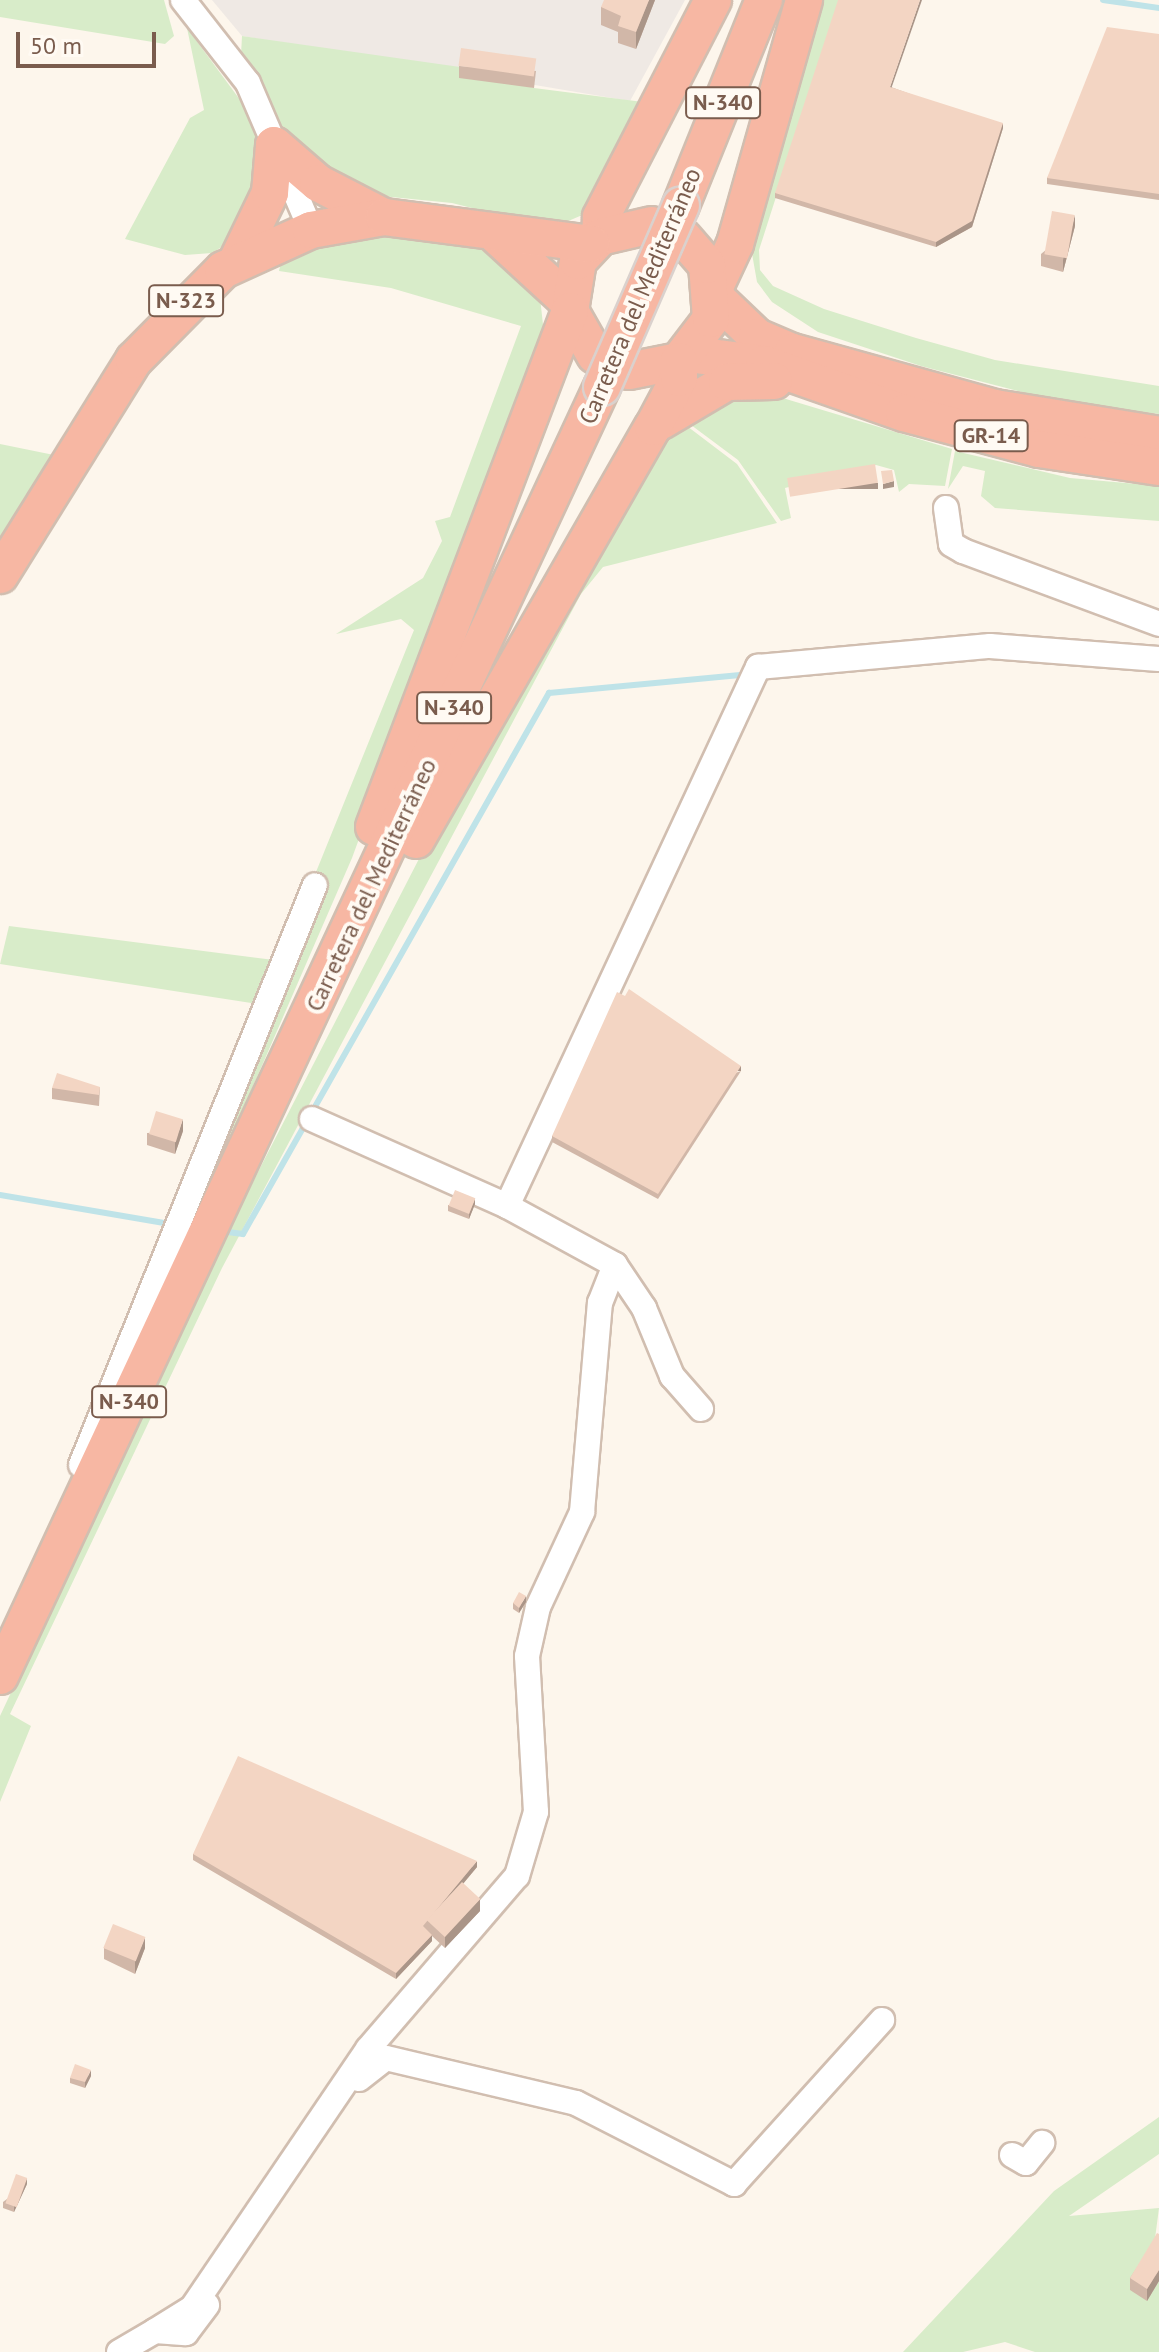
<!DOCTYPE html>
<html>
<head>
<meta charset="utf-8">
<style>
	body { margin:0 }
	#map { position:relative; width:1159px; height:2352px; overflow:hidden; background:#fdf6ec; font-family:"PT Sans",sans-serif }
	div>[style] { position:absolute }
	.industrial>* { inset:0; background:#efe9e4 }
	.green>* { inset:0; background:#d8ecc9 }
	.stream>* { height:6px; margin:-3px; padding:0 3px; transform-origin:3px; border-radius:3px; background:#bfe3e8 }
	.roads { filter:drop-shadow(2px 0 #d1beb0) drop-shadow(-2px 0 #d1beb0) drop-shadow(0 2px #d1beb0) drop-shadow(0 -2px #d1beb0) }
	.minor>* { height:24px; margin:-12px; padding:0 12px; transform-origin:12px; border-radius:12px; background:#fff }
	.highway>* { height:36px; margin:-18px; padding:0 18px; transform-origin:18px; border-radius:18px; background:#f7b7a3 }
	.bridges { filter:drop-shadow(2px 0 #dad1cd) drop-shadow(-2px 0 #dad1cd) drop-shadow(0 2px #dad1cd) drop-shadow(0 -2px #dad1cd) }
	.highway-bridge>* { height:36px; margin:-18px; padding:0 18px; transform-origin:18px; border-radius:18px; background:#f7b7a3 }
	.wall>* { inset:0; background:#d1b7a8 }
	.shaded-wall>* { inset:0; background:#aa9588; transform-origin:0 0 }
	.building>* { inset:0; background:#f3d5c3; transform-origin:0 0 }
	span { translate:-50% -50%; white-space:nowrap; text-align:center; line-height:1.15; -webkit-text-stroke:8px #fffaf3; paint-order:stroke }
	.shield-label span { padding:2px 6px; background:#fffaf3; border:2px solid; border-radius:6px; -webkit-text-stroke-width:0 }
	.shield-label { font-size:22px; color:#7a5c4d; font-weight:700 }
	.street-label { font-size:24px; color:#7a5c4d }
	.scale { position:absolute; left:16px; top:32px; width:140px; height:36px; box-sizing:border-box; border:4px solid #7a5c4d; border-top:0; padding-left:10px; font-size:24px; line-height:28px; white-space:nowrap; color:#7a5c4d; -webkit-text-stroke:6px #fffaf3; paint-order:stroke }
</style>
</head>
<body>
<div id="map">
	<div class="industrial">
		<i style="clip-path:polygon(212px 0,685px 0,630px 101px,242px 36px)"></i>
	</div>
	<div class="green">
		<i style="clip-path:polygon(0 0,164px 0,174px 36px,165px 44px,0 17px)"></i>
		<i style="clip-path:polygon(819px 0,839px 0,759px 250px,760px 270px,773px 286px,824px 309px,916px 338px,995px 360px,1159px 386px,1159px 414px,1065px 403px,921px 366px,818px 332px,772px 302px,757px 282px,751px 248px)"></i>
		<i style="clip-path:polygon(187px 28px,249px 112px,264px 164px,231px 241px,212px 253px,185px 255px,125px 239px,190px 118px,204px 110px)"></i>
		<i style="clip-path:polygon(242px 36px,460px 67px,534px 88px,643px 102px,587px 213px,552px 228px,452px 203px,351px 193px,288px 141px,241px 55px)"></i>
		<i style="clip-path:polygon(415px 234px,492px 248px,539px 288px,544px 334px,352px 858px,172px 1273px,327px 878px,316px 872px,414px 630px,401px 619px,336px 634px,423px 578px,442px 541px,435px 521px,450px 517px,521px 326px,391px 288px,279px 271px,282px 258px,305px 247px)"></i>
		<i style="clip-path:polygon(728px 397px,786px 399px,952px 449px,945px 486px,909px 484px,899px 492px,894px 470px,876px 465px,785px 488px,791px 518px,781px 521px,738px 460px,683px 419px)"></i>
		<i style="clip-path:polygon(679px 420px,737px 464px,777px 523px,603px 567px,581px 594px,222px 1268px,10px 1714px,31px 1726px,0 1802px,0 1716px,221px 1244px,441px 816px,573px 581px)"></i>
		<i style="clip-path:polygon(0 444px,54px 455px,0 543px)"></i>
		<i style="clip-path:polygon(955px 451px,1070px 478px,1159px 486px,1159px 521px,995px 508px,981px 496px,985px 471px,963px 466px,948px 489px)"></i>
		<i style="clip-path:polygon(9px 926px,274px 960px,257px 1004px,0 964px)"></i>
		<i style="clip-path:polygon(1159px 2117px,1159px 2154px,1069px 2216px,1159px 2208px,1147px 2300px,1159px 2281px,1159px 2352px,1035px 2352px,1005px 2342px,963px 2352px,903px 2352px,1054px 2191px)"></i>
	</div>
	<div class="stream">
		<i style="left:1103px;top:0;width:57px;rotate:8.1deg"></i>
		<i style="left:0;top:1195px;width:165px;rotate:9.7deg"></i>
		<i style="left:228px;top:1232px;width:15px;rotate:8deg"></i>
		<i style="left:243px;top:1234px;width:622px;rotate:-60.51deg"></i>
		<i style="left:549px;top:693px;width:192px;rotate:-5.4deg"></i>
	</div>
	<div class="roads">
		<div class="minor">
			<i style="left:183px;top:0;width:105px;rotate:51.9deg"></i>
			<i style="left:248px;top:83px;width:160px;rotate:66.8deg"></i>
			<i style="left:946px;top:508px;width:36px;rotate:82deg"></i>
			<i style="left:951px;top:544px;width:14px;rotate:30deg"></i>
			<i style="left:963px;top:551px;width:209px;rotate:20.4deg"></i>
			<i style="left:312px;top:1119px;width:214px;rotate:24deg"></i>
			<i style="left:507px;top:1206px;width:123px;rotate:28.6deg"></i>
			<i style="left:615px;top:1265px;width:52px;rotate:56deg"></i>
			<i style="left:644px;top:1308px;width:74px;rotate:67.6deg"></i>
			<i style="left:672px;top:1376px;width:44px;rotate:48.7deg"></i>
			<i style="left:507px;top:1206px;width:595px;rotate:-65.03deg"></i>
			<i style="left:758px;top:667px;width:233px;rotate:-5.2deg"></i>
			<i style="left:990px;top:646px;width:169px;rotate:4.4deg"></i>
			<i style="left:81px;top:1465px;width:625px;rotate:-68.03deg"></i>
			<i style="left:359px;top:2079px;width:34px;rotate:-38deg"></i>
			<i style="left:386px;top:2058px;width:195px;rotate:13.3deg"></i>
			<i style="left:576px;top:2103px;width:178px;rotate:27.1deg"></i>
			<i style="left:734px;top:2184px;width:221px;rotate:-47.9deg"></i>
			<i style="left:1012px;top:2155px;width:16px;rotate:30deg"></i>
			<i style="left:1026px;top:2163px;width:26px;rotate:-51deg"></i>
			<i style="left:155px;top:2331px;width:44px;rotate:-31.9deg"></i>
			<i style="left:192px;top:2308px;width:313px;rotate:-55.8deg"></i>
			<i style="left:368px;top:2049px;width:228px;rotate:-49.3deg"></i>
			<i style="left:517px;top:1876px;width:67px;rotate:-73.5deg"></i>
			<i style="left:536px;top:1812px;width:156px;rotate:-93.3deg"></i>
			<i style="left:527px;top:1656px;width:50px;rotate:-77.3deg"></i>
			<i style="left:538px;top:1607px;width:105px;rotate:-65.1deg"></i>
			<i style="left:582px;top:1512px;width:210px;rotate:-85.1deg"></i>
			<i style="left:600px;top:1303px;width:41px;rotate:-68.5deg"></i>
			<i style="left:119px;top:2352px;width:42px;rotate:-30.3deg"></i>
			<i style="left:155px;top:2331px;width:31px;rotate:4deg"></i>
			<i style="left:186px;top:2333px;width:35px;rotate:-53deg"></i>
		</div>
		<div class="highway">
			<i style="left:681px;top:205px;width:221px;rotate:-68deg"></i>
			<i style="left:497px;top:236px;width:96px;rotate:42.5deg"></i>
			<i style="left:600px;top:237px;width:20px;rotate:-87deg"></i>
			<i style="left:601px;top:217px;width:244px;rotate:-62.7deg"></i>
			<i style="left:236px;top:263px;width:78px;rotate:-64.1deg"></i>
			<i style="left:270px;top:193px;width:48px;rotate:-85.2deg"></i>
			<i style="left:274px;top:145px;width:58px;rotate:40.8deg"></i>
			<i style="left:318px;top:183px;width:74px;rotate:27.3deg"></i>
			<i style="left:714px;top:289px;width:50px;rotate:-65deg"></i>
			<i style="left:735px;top:244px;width:254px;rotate:-74.2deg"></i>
			<i style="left:715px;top:297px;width:58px;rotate:43.6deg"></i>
			<i style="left:757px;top:337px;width:39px;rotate:23deg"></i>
			<i style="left:793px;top:352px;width:210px;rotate:15.5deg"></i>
			<i style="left:995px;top:408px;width:166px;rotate:9.3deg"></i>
			<i style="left:688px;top:354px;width:77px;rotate:7.5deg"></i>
			<i style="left:764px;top:364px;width:148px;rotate:19.3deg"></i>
			<i style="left:904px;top:413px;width:140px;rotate:14.9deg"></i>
			<i style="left:1039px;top:449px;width:121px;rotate:8.5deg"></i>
			<i style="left:595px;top:355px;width:51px;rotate:-119.6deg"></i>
			<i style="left:570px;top:311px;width:51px;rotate:-80.9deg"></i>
			<i style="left:578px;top:261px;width:33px;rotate:-47deg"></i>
			<i style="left:600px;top:237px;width:53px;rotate:-13deg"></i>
			<i style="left:629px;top:371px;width:51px;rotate:-11.3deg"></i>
			<i style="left:679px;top:361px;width:53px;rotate:-52.7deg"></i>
			<i style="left:711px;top:319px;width:54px;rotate:-94.2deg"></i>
			<i style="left:707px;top:265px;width:35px;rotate:-131deg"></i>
			<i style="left:661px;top:421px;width:77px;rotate:-30.6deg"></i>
			<i style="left:727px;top:382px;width:47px;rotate:-1.2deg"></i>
			<i style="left:0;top:575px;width:253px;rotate:-58.1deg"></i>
			<i style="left:134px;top:360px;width:127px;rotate:-45.3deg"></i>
			<i style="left:223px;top:270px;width:97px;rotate:-24.4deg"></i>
			<i style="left:311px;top:230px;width:74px;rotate:-10.1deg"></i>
			<i style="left:384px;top:217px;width:209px;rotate:7.4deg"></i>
			<i style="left:374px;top:827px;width:552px;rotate:-69.2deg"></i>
			<i style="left:416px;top:840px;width:476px;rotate:-60.2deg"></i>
			<i style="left:653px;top:427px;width:55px;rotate:-62deg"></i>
			<i style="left:679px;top:378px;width:17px;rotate:-90deg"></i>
			<i style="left:0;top:1676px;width:1423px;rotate:-64.97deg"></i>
		</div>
	</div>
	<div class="bridges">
		<div class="highway-bridge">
			<i style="left:602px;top:387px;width:198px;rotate:-66.5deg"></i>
		</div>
	</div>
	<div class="wall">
		<i style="clip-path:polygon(655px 0,636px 49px,618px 43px,618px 32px,601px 25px,601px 7px)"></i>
		<i style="clip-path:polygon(1159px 34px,1159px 200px,1047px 184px,1047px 178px)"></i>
		<i style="clip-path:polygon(459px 66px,536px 71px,534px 88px,459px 78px)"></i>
		<i style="clip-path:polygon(891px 87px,1003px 128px,972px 227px,936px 247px,775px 198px,775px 193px)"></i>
		<i style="clip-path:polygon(1075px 226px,1063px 272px,1041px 266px,1041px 254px)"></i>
		<i style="clip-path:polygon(741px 1071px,658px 1199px,552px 1142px,552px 1136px)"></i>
		<i style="clip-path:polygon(100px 1087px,99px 1106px,52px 1099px,52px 1088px)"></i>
		<i style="clip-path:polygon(183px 1131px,175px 1154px,147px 1145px,147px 1133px)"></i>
		<i style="clip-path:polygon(475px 1204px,469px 1219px,448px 1211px,448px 1205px)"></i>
		<i style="clip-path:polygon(526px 1602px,519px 1613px,513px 1609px,513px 1603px)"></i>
		<i style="clip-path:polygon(193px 1854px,477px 1867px,463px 1884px,480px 1911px,445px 1948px,432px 1936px,432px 1941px,396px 1979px,193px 1860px)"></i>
		<i style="clip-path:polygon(104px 1948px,145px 1948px,135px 1974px,104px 1959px)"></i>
		<i style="clip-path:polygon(91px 2076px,85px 2088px,70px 2083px,70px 2078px)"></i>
		<i style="clip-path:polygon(27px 2184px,14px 2212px,3px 2208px,3px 2202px)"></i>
		<i style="clip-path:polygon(1159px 2234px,1159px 2281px,1147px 2301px,1130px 2290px,1130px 2278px)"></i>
	</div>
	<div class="shaded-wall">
		<i style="clip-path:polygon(649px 0,655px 0,636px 49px,636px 32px)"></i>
		<i style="clip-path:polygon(920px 0,922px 0,890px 92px,890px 87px)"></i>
		<i style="clip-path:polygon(1003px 123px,1003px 128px,972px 227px,936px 247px,936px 242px)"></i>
		<i style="clip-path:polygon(1075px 215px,1075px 226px,1063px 272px,1063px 260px)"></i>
		<i style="clip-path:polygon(894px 481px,894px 487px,883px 489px,883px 484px)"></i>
		<i style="left:878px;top:483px;width:6px;height:89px;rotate:90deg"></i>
		<i style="left:741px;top:1066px;width:5px;height:153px;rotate:90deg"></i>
		<i style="clip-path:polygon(183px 1119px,183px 1131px,175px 1154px,175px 1142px)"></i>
		<i style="clip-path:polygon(475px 1198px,475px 1204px,469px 1219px,469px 1214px)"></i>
		<i style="clip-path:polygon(526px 1596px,526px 1602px,519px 1613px,519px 1608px)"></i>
		<i style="clip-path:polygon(477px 1861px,477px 1867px,430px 1923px,428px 1920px)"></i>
		<i style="clip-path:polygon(480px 1899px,480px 1911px,445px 1948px,445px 1937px)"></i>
		<i style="clip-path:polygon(432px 1935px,432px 1941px,396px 1979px,396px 1973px)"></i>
		<i style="clip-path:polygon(145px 1937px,145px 1948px,135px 1974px,135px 1962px)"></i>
		<i style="clip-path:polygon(91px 2070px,91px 2076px,85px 2088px,85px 2082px)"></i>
		<i style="clip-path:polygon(27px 2178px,27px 2184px,14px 2212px,14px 2206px)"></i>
		<i style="clip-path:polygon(1159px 2270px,1159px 2281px,1147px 2301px,1147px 2289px)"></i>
	</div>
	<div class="building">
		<i style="clip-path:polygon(604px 0,649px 0,636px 32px,618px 26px,621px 16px,601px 7px)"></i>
		<i style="clip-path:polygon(838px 0,920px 0,890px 87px,1003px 123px,972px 221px,936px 242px,775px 193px)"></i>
		<i style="clip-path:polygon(1107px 27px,1159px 34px,1159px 194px,1047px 178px)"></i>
		<i style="left:461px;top:48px;width:76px;height:18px;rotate:8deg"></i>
		<i style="left:1052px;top:211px;width:23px;height:44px;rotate:10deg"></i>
		<i style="left:875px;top:464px;width:19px;height:89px;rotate:81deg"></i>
		<i style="clip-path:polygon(892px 470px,894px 481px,883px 484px,881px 471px)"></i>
		<i style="clip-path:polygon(629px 989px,741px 1066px,658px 1194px,552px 1136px,617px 992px,625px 996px)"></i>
		<i style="clip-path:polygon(57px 1073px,100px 1087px,99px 1095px,52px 1088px)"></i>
		<i style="left:156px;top:1111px;width:28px;height:24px;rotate:17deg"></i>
		<i style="left:455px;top:1190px;width:22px;height:17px;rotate:22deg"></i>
		<i style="clip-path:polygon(519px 1592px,526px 1596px,519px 1608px,513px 1603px)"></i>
		<i style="clip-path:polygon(238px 1756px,477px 1861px,423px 1926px,432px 1935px,396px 1973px,193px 1854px)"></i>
		<i style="left:462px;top:1882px;width:25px;height:52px;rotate:43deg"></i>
		<i style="left:113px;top:1924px;width:35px;height:26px;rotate:22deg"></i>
		<i style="clip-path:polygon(75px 2064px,91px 2070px,85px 2082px,70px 2078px)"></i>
		<i style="left:16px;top:2174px;width:12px;height:31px;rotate:20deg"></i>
		<i style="clip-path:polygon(1157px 2233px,1159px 2234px,1159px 2270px,1147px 2289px,1130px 2278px)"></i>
	</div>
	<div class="shield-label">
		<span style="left:723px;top:103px">N-340</span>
		<span style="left:186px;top:301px">N-323</span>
		<span style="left:991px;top:436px">GR-14</span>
		<span style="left:454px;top:708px">N-340</span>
		<span style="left:129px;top:1402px">N-340</span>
	</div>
	<div class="street-label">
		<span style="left:640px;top:296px;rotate:-67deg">Carretera del Mediterráneo</span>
		<span style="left:371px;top:885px;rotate:-65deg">Carretera del Mediterráneo</span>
	</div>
	<div class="scale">50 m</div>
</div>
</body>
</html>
